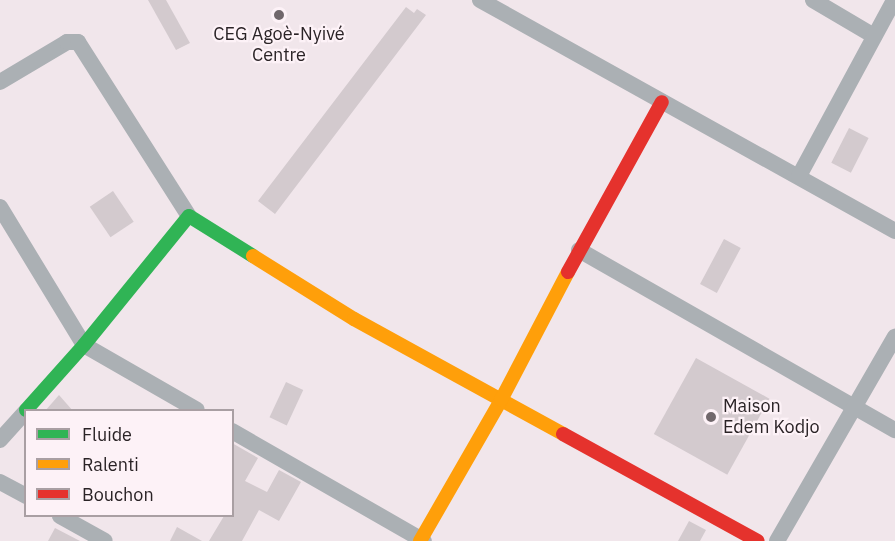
<!DOCTYPE html>
<html>
<head>
<meta charset="utf-8">
<style>
	body { margin:0 }
	#map { position:relative; width:895px; height:541px; overflow:hidden; background:#f1e6eb; font-family:"IBM Plex Sans",sans-serif }
	div>[style] { position:absolute }
	.building>* { inset:0; background:#d3cace; transform-origin:0 0 }
	.street>* { height:16px; margin:-8px; padding:0 8px; transform-origin:8px; border-radius:8px; background:#abb0b4 }
	.fast>* { height:14px; margin:-7px; padding:0 7px; transform-origin:7px; border-radius:7px; background:#30b455 }
	.slow>* { height:14px; margin:-7px; padding:0 7px; transform-origin:7px; border-radius:7px; background:#ff9f0a }
	.jam>* { height:14px; margin:-7px; padding:0 7px; transform-origin:7px; border-radius:7px; background:#e5322d }
	.dots>* { width:16px; height:16px; translate:-50% -50%; box-sizing:border-box; border:3px solid #fdf2f7; border-radius:50% }
	span { translate:-50% -50%; white-space:nowrap; text-align:center; line-height:1.15; -webkit-text-stroke:4.5px #fdf2f7; paint-order:stroke }
	.poi-label { font-size:18px; color:#2a2326 }
	.left { translate:0 -50%; text-align:left }
	.legend { position:absolute; left:24px; top:409px; width:210px; height:108px; box-sizing:border-box; background:#fdf2f7; border:2px solid #a99fa3; margin:0; padding:8px 10px; list-style:none; font-size:18px; color:#2a2326 }
	.legend li { display:flex; align-items:center; gap:12px; height:30px }
	.legend b { width:30px; border:2px solid #a99fa3 }
</style>
</head>
<body>
<div id="map">
	<div class="building">
		<i style="clip-path:polygon(148px 0,166px 0,190px 43px,176px 50px)"></i>
		<i style="clip-path:polygon(406px 7px,414px 13px,417px 9px,426px 15px,275px 214px,258px 201px)"></i>
		<i style="left:849px;top:128px;width:22px;height:39px;rotate:27deg"></i>
		<i style="left:113px;top:191px;width:37px;height:28px;rotate:56deg"></i>
		<i style="left:724px;top:239px;width:19px;height:51px;rotate:28deg"></i>
		<i style="left:696px;top:358px;width:84px;height:87px;rotate:29deg"></i>
		<i style="left:286px;top:382px;width:19px;height:39px;rotate:25deg"></i>
		<i style="clip-path:polygon(59px 395px,73px 411px,45px 411px)"></i>
		<i style="clip-path:polygon(232px 443px,258px 458px,245px 481px,267px 492px,279px 470px,301px 482px,279px 521px,259px 510px,242px 541px,209px 541px,224px 516px,232px 516px)"></i>
		<i style="clip-path:polygon(689px 521px,706px 530px,700px 541px,678px 541px)"></i>
		<i style="clip-path:polygon(177px 527px,202px 541px,170px 541px)"></i>
		<i style="clip-path:polygon(55px 528px,80px 541px,48px 541px)"></i>
	</div>
	<div class="street">
		<i style="left:480px;top:0;width:475px;rotate:29.1deg"></i>
		<i style="left:813px;top:0;width:71px;rotate:30.5deg"></i>
		<i style="left:0;top:82px;width:78px;rotate:-30.8deg"></i>
		<i style="left:67px;top:42px;width:11px"></i>
		<i style="left:78px;top:42px;width:206px;rotate:57.5deg"></i>
		<i style="left:799px;top:176px;width:200px;rotate:-61.6deg"></i>
		<i style="left:0;top:207px;width:162px;rotate:58.7deg"></i>
		<i style="left:84px;top:345px;width:130px;rotate:29.9deg"></i>
		<i style="left:579px;top:250px;width:364px;rotate:29.7deg"></i>
		<i style="left:232px;top:431px;width:221px;rotate:29.8deg"></i>
		<i style="left:0;top:440px;width:39px;rotate:-48deg"></i>
		<i style="left:0;top:482px;width:30px;rotate:28deg"></i>
		<i style="left:60px;top:516px;width:51px;rotate:29.1deg"></i>
		<i style="left:777px;top:541px;width:236px;rotate:-60deg"></i>
	</div>
	<div class="fast">
		<i style="left:26px;top:410px;width:87px;rotate:-48.3deg"></i>
		<i style="left:84px;top:345px;width:166px;rotate:-50.9deg"></i>
		<i style="left:189px;top:216px;width:75px;rotate:32deg"></i>
	</div>
	<div class="slow">
		<i style="left:253px;top:256px;width:119px;rotate:32deg"></i>
		<i style="left:354px;top:319px;width:239px;rotate:28.8deg"></i>
		<i style="left:420px;top:541px;width:163px;rotate:-60.1deg"></i>
		<i style="left:501px;top:400px;width:144px;rotate:-62.4deg"></i>
	</div>
	<div class="jam">
		<i style="left:568px;top:272px;width:194px;rotate:-61.1deg"></i>
		<i style="left:563px;top:434px;width:222px;rotate:28.8deg"></i>
	</div>
	<div class="dots">
		<i style="left:279px;top:15px;background:#70676b"></i>
		<i style="left:711px;top:417px;background:#70676b"></i>
	</div>
	<div class="poi-label">
		<span style="left:279px;top:45px">CEG Agoè-Nyivé<br>Centre</span>
		<span class="left" style="left:723px;top:417px">Maison<br>Edem Kodjo</span>
	</div>
	<ul class="legend">
	<li><b style="height:8px;background:#30b455"></b>Fluide</li>
	<li><b style="height:8px;background:#ff9f0a"></b>Ralenti</li>
	<li><b style="height:8px;background:#e5322d"></b>Bouchon</li>
	</ul>
</div>
</body>
</html>
